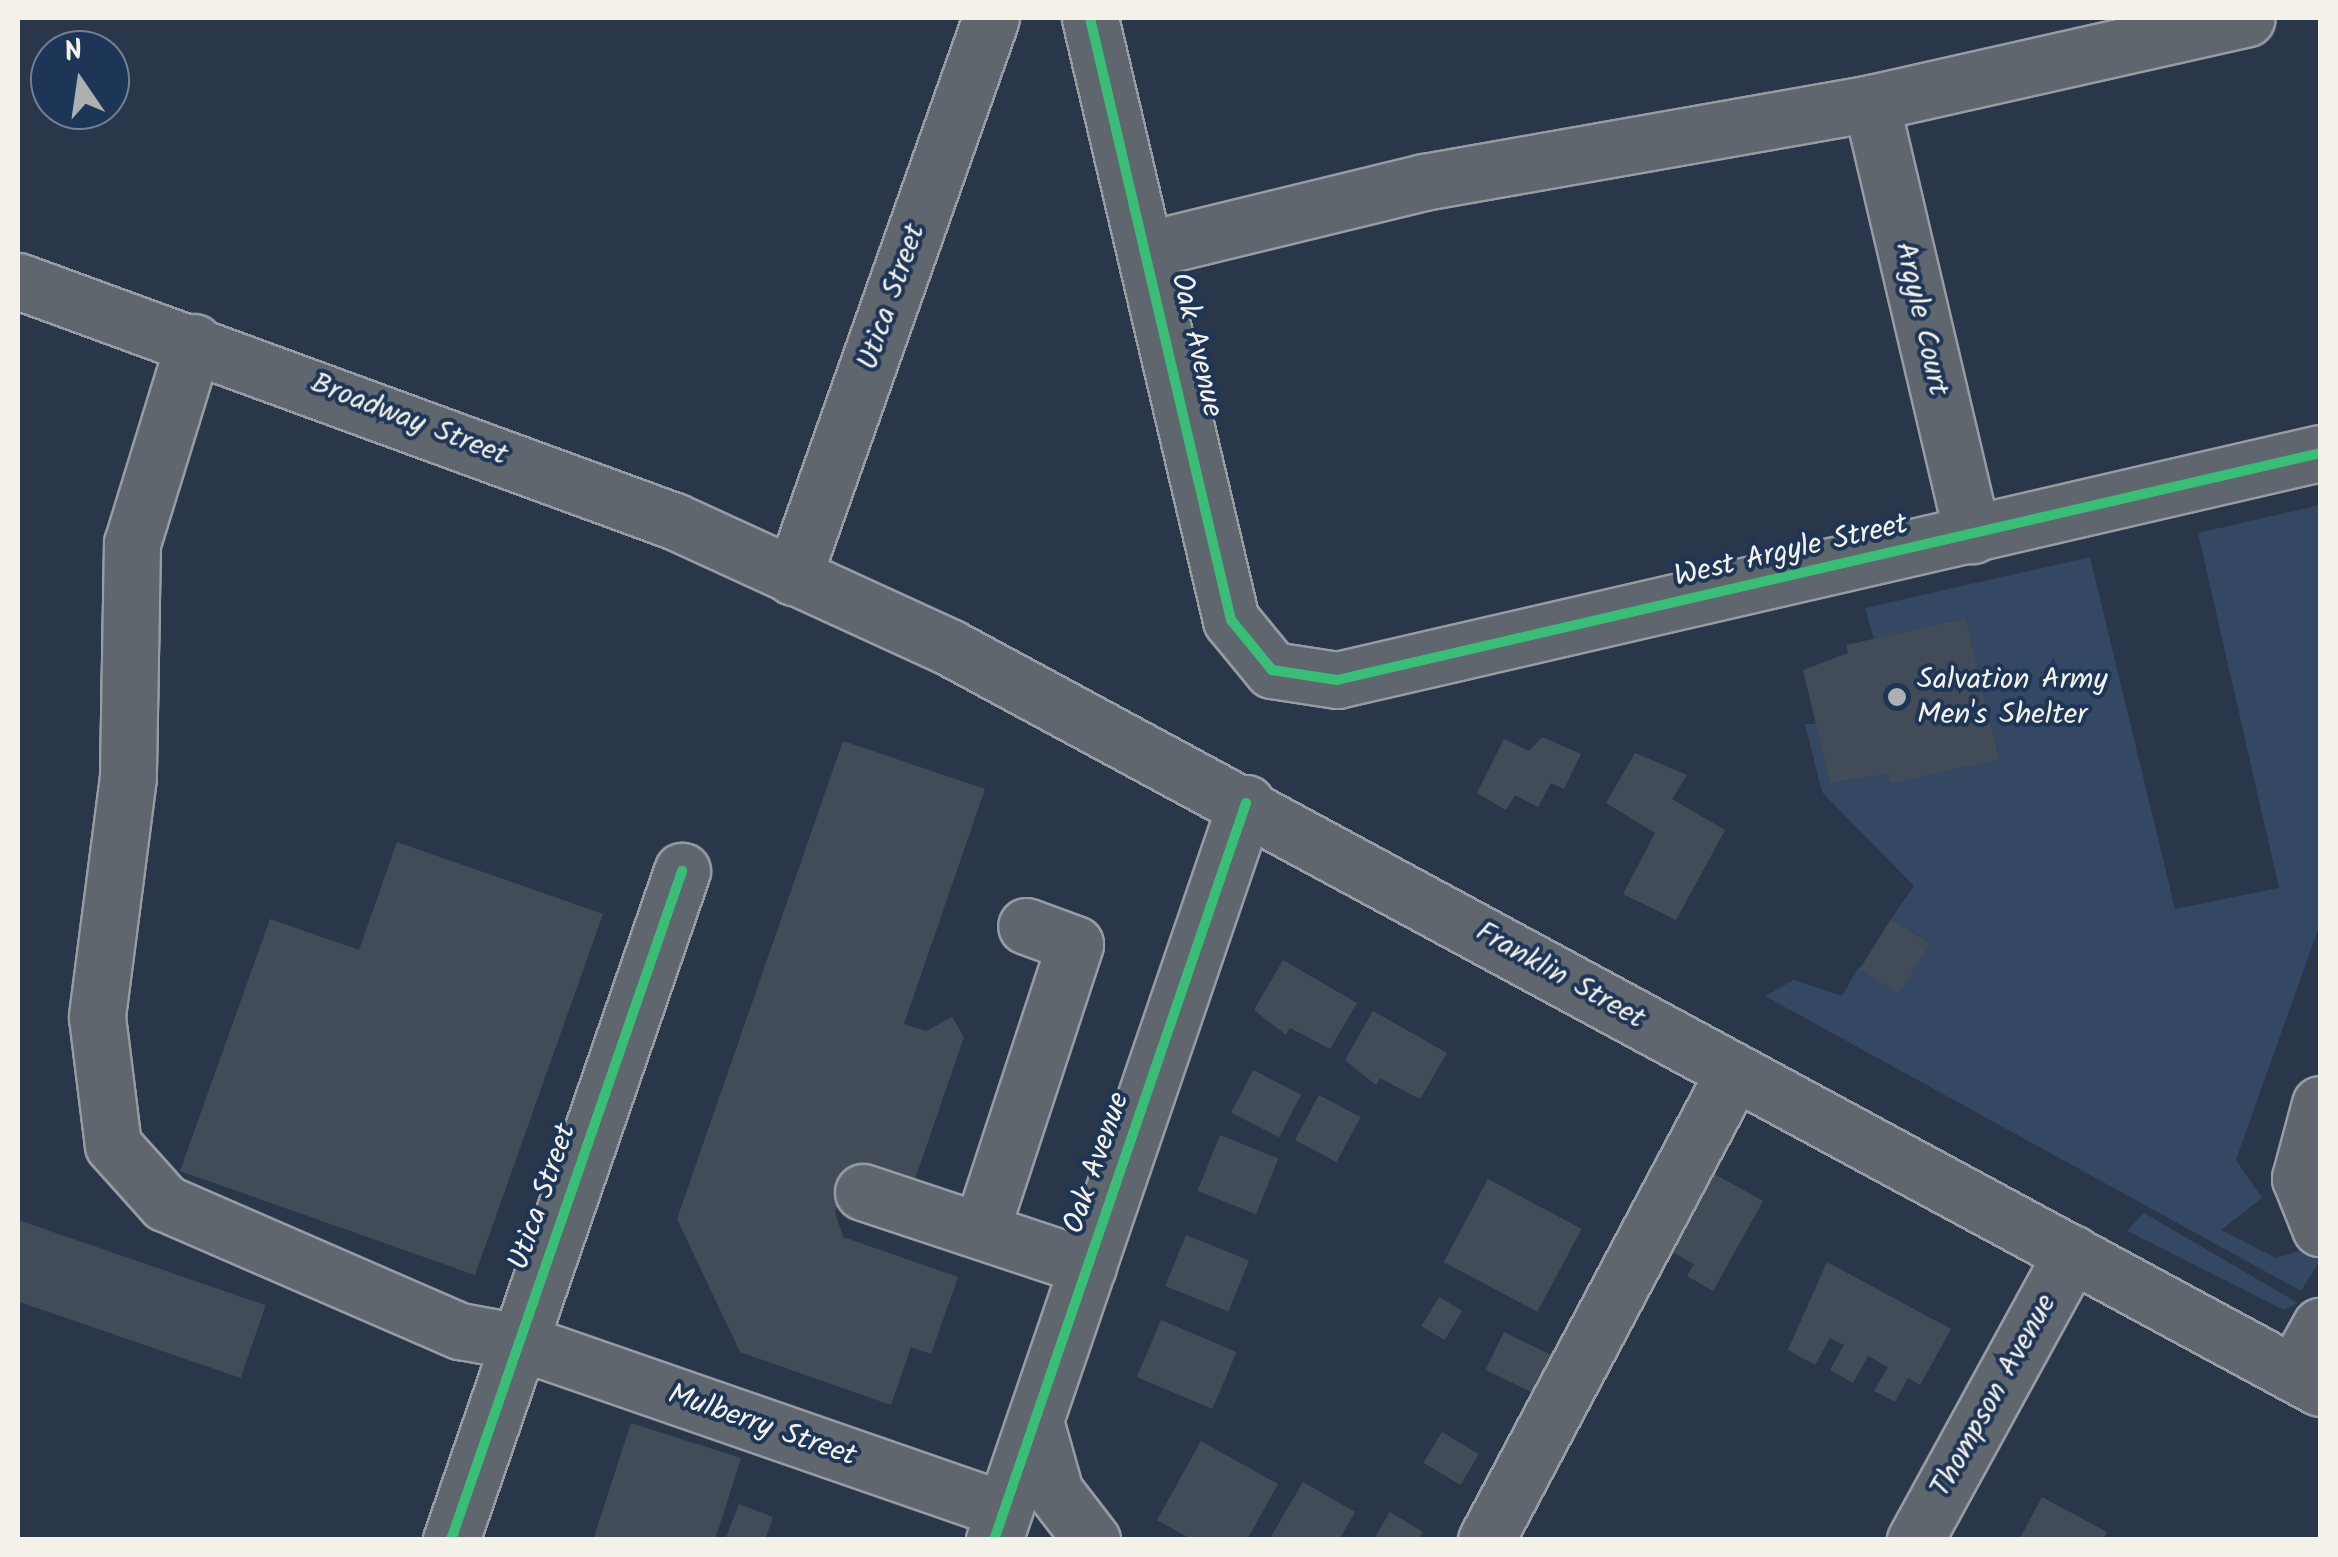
<!DOCTYPE html>
<html>
<head>
<meta charset="utf-8">
<style>
	body { margin:0 }
	#map { position:relative; width:2338px; height:1557px; overflow:hidden; background:#2a374a; font-family:Kalam,sans-serif }
	div>[style] { position:absolute }
	.green>* { inset:0; background:#344763 }
	.building>* { inset:0; background:#424c59; transform-origin:0 0 }
	.roads { filter:drop-shadow(2px 0 #979ca3) drop-shadow(-2px 0 #979ca3) drop-shadow(0 2px #979ca3) drop-shadow(0 -2px #979ca3) }
	.minor>* { height:55px; margin:-27.5px; padding:0 27.5px; transform-origin:27.5px; border-radius:27.5px; background:#60666e }
	.major>* { height:55px; margin:-27.5px; padding:0 27.5px; transform-origin:27.5px; border-radius:27.5px; background:#60666e }
	.cycleway>* { height:10px; margin:-5px; padding:0 5px; transform-origin:5px; border-radius:5px; background:#3abd76 }
	.dots>* { width:28px; height:28px; translate:-50% -50%; box-sizing:border-box; border:5px solid #1d3557; border-radius:50% }
	span { translate:-50% -50%; white-space:nowrap; text-align:center; line-height:1.15; -webkit-text-stroke:8px #1d3557; paint-order:stroke }
	.street-label { font-size:30px; color:#f4f1e8 }
	.poi-label { font-size:30px; color:#f4f1e8 }
	.left { translate:0 -50%; text-align:left }
	.frame { position:absolute; inset:0; border:20px solid #f4f1e8; pointer-events:none }
	.north { position:absolute; left:30px; top:30px; width:100px; height:100px; box-sizing:border-box; background:#1d3557; border:2px solid #738091; border-radius:50%; rotate:347deg; font-size:28px; font-weight:700; line-height:40px; text-align:center; color:#f4f1e8 }
	.north::after { content:''; display:block; margin:auto; width:35px; height:45px; background:#adb0b1; clip-path:polygon(50% 0,100% 100%,50% 72%,0 100%) }
</style>
</head>
<body>
<div id="map">
	<div class="green">
		<i style="clip-path:polygon(2320px 505px,2320px 924px,2236px 1160px,2262px 1198px,2221px 1230px,2276px 1258px,2313px 1247px,2319px 1262px,2301px 1291px,1765px 996px,1794px 980px,1842px 996px,1858px 968px,1930px 943px,1891px 919px,1914px 886px,1822px 792px,1805px 724px,1816px 724px,1830px 783px,1889px 774px,1892px 784px,1999px 758px,1966px 618px,1874px 639px,1865px 608px,2090px 557px,2175px 909px,2279px 888px,2198px 533px)"></i>
		<i style="clip-path:polygon(2144px 1213px,2298px 1303px,2284px 1310px,2127px 1231px)"></i>
	</div>
	<div class="building">
		<i style="clip-path:polygon(1966px 618px,1999px 759px,1891px 784px,1889px 774px,1830px 783px,1803px 670px,1848px 653px,1846px 645px)"></i>
		<i style="clip-path:polygon(1542px 737px,1581px 754px,1564px 789px,1551px 783px,1538px 807px,1515px 795px,1506px 810px,1477px 793px,1504px 739px,1529px 751px)"></i>
		<i style="clip-path:polygon(843px 741px,985px 789px,904px 1024px,926px 1031px,952px 1017px,964px 1037px,912px 1188px,851px 1167px,835px 1212px,843px 1237px,958px 1277px,931px 1354px,911px 1347px,891px 1405px,740px 1352px,677px 1219px)"></i>
		<i style="clip-path:polygon(1635px 753px,1687px 775px,1672px 799px,1725px 830px,1676px 920px,1623px 894px,1655px 833px,1606px 803px)"></i>
		<i style="clip-path:polygon(397px 842px,603px 914px,475px 1275px,180px 1171px,270px 919px,359px 950px)"></i>
		<i style="left:1891px;top:919px;width:46px;height:59px;rotate:32deg"></i>
		<i style="clip-path:polygon(1283px 960px,1357px 1003px,1330px 1049px,1290px 1028px,1286px 1035px,1254px 1010px)"></i>
		<i style="clip-path:polygon(1373px 1011px,1447px 1053px,1420px 1099px,1380px 1078px,1376px 1085px,1345px 1060px)"></i>
		<i style="left:1253px;top:1070px;width:54px;height:48px;rotate:27deg"></i>
		<i style="left:1319px;top:1095px;width:47px;height:51px;rotate:28deg"></i>
		<i style="left:1220px;top:1135px;width:63px;height:60px;rotate:22deg"></i>
		<i style="clip-path:polygon(1709px 1171px,1763px 1201px,1713px 1291px,1687px 1276px,1694px 1264px,1665px 1248px)"></i>
		<i style="left:1488px;top:1179px;width:106px;height:94px;rotate:28deg"></i>
		<i style="left:18px;top:1220px;width:262px;height:77px;rotate:19deg"></i>
		<i style="left:1186px;top:1235px;width:68px;height:55px;rotate:22deg"></i>
		<i style="clip-path:polygon(1827px 1262px,1951px 1329px,1920px 1385px,1908px 1378px,1895px 1402px,1874px 1391px,1888px 1367px,1868px 1356px,1853px 1383px,1830px 1370px,1844px 1345px,1830px 1338px,1815px 1365px,1788px 1350px)"></i>
		<i style="left:1439px;top:1297px;width:27px;height:34px;rotate:31deg"></i>
		<i style="left:1161px;top:1320px;width:82px;height:62px;rotate:23deg"></i>
		<i style="left:1504px;top:1332px;width:57px;height:42px;rotate:26deg"></i>
		<i style="clip-path:polygon(631px 1423px,741px 1458px,715px 1540px,593px 1540px)"></i>
		<i style="left:1442px;top:1432px;width:43px;height:36px;rotate:31deg"></i>
		<i style="clip-path:polygon(1201px 1441px,1278px 1484px,1247px 1540px,1193px 1540px,1157px 1520px)"></i>
		<i style="clip-path:polygon(1303px 1482px,1355px 1512px,1339px 1540px,1269px 1540px)"></i>
		<i style="clip-path:polygon(2042px 1497px,2107px 1532px,2103px 1540px,2019px 1540px)"></i>
		<i style="clip-path:polygon(739px 1504px,773px 1517px,765px 1540px,725px 1540px)"></i>
		<i style="clip-path:polygon(1390px 1512px,1423px 1532px,1418px 1540px,1373px 1540px)"></i>
	</div>
	<div class="roads">
		<div class="minor">
			<i style="left:1090px;top:18px;width:618px;rotate:76.82deg"></i>
			<i style="left:1231px;top:620px;width:65px;rotate:50.6deg"></i>
			<i style="left:1272px;top:670px;width:66px;rotate:8.7deg"></i>
			<i style="left:1337px;top:680px;width:1009px;rotate:-13deg"></i>
			<i style="left:1871px;top:103px;width:444px;rotate:76.8deg"></i>
			<i style="left:1149px;top:249px;width:283px;rotate:-13.7deg"></i>
			<i style="left:1424px;top:182px;width:454px;rotate:-10deg"></i>
			<i style="left:1871px;top:103px;width:385px;rotate:-12.7deg"></i>
			<i style="left:194px;top:342px;width:210px;rotate:107.1deg"></i>
			<i style="left:132px;top:543px;width:234px;rotate:91deg"></i>
			<i style="left:128px;top:777px;width:242px;rotate:97.4deg"></i>
			<i style="left:97px;top:1017px;width:129px;rotate:82.9deg"></i>
			<i style="left:113px;top:1145px;width:78px;rotate:48.1deg"></i>
			<i style="left:165px;top:1203px;width:322px;rotate:23.5deg"></i>
			<i style="left:460px;top:1331px;width:61px;rotate:10.4deg"></i>
			<i style="left:520px;top:1342px;width:512px;rotate:19.14deg"></i>
			<i style="left:793px;top:577px;width:593px;rotate:-70.5deg"></i>
			<i style="left:2320px;top:1104px;width:77px;rotate:105.1deg"></i>
			<i style="left:2300px;top:1178px;width:54px;rotate:68.2deg"></i>
			<i style="left:863px;top:1192px;width:237px;rotate:18.4deg"></i>
			<i style="left:981px;top:1230px;width:301px;rotate:-71.8deg"></i>
			<i style="left:1075px;top:944px;width:52px;rotate:-159.8deg"></i>
			<i style="left:2294px;top:1373px;width:54px;rotate:-61deg"></i>
			<i style="left:1035px;top:1421px;width:74px;rotate:74.3deg"></i>
			<i style="left:1055px;top:1492px;width:61px;rotate:52.4deg"></i>
			<i style="left:451px;top:1540px;width:708px;rotate:-70.95deg"></i>
			<i style="left:994px;top:1540px;width:779px;rotate:-71.12deg"></i>
			<i style="left:1486px;top:1540px;width:530px;rotate:-62.08deg"></i>
			<i style="left:1915px;top:1540px;width:327px;rotate:-61.3deg"></i>
		</div>
		<div class="major">
			<i style="left:18px;top:281px;width:699px;rotate:20.1deg"></i>
			<i style="left:674px;top:521px;width:302px;rotate:24.6deg"></i>
			<i style="left:949px;top:647px;width:1558px;rotate:28.39deg"></i>
		</div>
	</div>
	<div class="cycleway">
		<i style="left:1090px;top:18px;width:618px;rotate:76.82deg"></i>
		<i style="left:1231px;top:620px;width:65px;rotate:50.6deg"></i>
		<i style="left:1272px;top:670px;width:66px;rotate:8.7deg"></i>
		<i style="left:1337px;top:680px;width:1009px;rotate:-13deg"></i>
		<i style="left:451px;top:1540px;width:708px;rotate:-70.95deg"></i>
		<i style="left:994px;top:1540px;width:779px;rotate:-71.12deg"></i>
	</div>
	<div class="dots">
		<i style="left:1897px;top:697px;background:#adb0b1"></i>
	</div>
	<div class="street-label">
		<span style="left:892px;top:297px;rotate:-71deg">Utica Street</span>
		<span style="left:1921px;top:319px;rotate:77deg">Argyle Court</span>
		<span style="left:1196px;top:345px;rotate:77deg">Oak Avenue</span>
		<span style="left:409px;top:420px;rotate:21deg">Broadway Street</span>
		<span style="left:1791px;top:551px;rotate:-13deg">West Argyle Street</span>
		<span style="left:1560px;top:976px;rotate:29deg">Franklin Street</span>
		<span style="left:1097px;top:1163px;rotate:-71deg">Oak Avenue</span>
		<span style="left:543px;top:1197px;rotate:-71deg">Utica Street</span>
		<span style="left:1994px;top:1396px;rotate:-61deg">Thompson Avenue</span>
		<span style="left:762px;top:1426px;rotate:19deg">Mulberry Street</span>
	</div>
	<div class="poi-label">
		<span class="left" style="left:1917px;top:697px">Salvation Army<br>Men's Shelter</span>
	</div>
	<div class="frame"></div>
	<div class="north">N</div>
</div>
</body>
</html>
